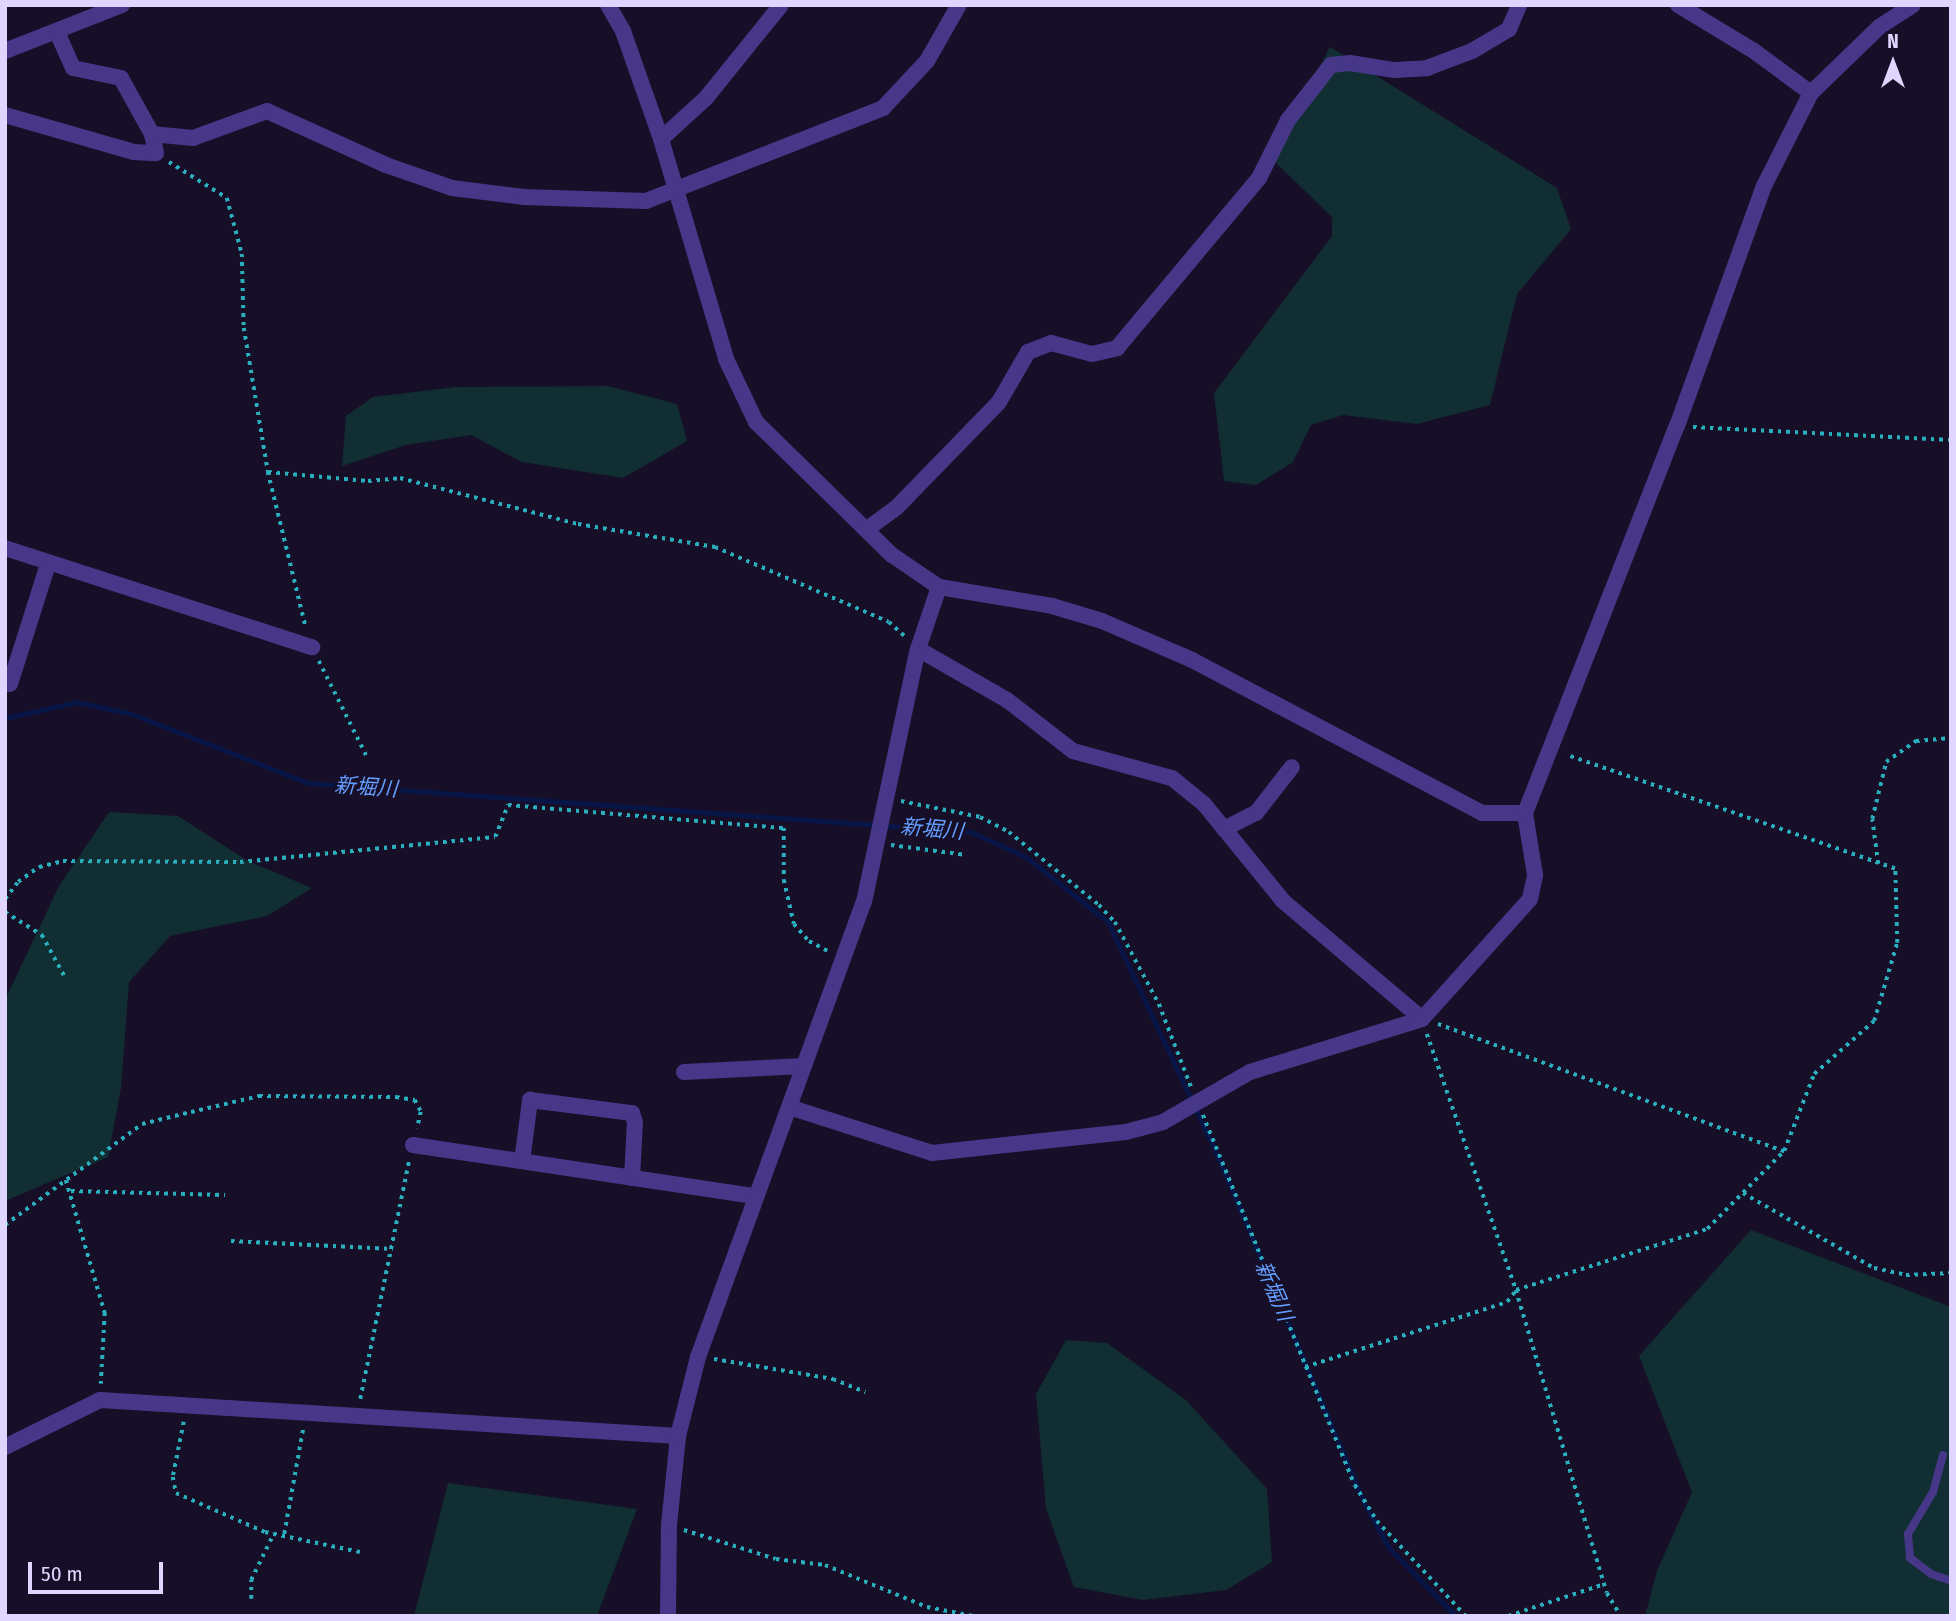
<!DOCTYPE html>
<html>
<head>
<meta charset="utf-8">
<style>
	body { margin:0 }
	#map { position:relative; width:1956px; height:1621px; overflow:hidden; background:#170e28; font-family:"Fira Sans Condensed","Noto Sans JP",sans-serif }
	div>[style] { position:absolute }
	.green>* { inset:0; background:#112e32 }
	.stream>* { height:5px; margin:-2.5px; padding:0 2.5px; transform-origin:2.5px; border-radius:2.5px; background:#081547 }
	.path>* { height:3.5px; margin-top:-1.75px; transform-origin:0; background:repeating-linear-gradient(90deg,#2aafbe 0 3.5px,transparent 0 8.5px) }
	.service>* { height:8px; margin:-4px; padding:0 4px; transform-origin:4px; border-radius:4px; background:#473788 }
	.minor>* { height:16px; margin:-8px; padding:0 8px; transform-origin:8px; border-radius:8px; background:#473788 }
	span { translate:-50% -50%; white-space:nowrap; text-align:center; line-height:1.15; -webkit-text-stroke:6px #170e28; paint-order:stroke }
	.water-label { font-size:21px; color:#639eff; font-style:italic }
	.frame { position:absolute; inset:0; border:7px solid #e0d5ff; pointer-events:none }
	.north { position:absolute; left:1858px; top:28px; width:70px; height:70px; -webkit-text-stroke:5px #170e28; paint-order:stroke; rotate:0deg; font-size:19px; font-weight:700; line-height:28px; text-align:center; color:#e0d5ff }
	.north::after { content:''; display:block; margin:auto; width:24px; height:32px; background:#e0d5ff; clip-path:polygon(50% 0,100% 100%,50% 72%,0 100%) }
	.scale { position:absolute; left:28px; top:1562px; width:135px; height:32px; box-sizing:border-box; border:4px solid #e0d5ff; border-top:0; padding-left:9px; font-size:21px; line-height:24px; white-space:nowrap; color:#e0d5ff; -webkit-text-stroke:5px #170e28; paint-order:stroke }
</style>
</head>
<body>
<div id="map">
	<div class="green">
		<i style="clip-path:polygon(1330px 47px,1557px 188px,1571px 229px,1517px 294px,1490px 405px,1417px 424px,1343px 415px,1311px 425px,1293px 462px,1256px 485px,1224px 481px,1214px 393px,1332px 236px,1332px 217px,1271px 158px)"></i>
		<i style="clip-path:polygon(608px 386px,677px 404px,687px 441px,623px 478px,522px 462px,471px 435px,406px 445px,342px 466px,346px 416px,373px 397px,456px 387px)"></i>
		<i style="clip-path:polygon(109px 812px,178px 816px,248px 861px,312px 888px,267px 916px,170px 936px,129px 982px,121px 1088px,108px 1157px,5px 1201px,5px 1000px,59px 886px)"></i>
		<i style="clip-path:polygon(1751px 1230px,1951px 1307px,1951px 1616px,1645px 1616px,1657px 1571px,1692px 1492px,1639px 1356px)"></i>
		<i style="clip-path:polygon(1066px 1340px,1107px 1343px,1186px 1400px,1267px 1489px,1272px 1562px,1226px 1590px,1143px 1600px,1074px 1587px,1046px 1509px,1036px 1394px)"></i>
		<i style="clip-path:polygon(448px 1483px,637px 1509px,597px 1616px,414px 1616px)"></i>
	</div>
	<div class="stream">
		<i style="left:5px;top:718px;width:74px;rotate:-12.5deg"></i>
		<i style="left:77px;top:702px;width:56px;rotate:12.3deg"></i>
		<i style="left:132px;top:714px;width:189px;rotate:21.4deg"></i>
		<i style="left:308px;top:783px;width:665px;rotate:4.23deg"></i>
		<i style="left:971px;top:832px;width:60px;rotate:24.4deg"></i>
		<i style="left:1026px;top:857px;width:105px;rotate:38.4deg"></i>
		<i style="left:1108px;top:922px;width:259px;rotate:64.9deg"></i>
		<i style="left:1218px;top:1157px;width:376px;rotate:67.1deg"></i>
		<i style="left:1364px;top:1503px;width:51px;rotate:60.9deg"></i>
		<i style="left:1389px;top:1548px;width:95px;rotate:45.4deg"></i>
	</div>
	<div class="path">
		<i style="left:169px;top:162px;width:68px;rotate:31.8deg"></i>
		<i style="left:227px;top:198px;width:58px;rotate:75deg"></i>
		<i style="left:242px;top:254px;width:74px;rotate:88.5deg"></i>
		<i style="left:244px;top:328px;width:146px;rotate:80.5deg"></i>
		<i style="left:268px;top:472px;width:161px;rotate:76.3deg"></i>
		<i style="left:1693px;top:427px;width:258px;rotate:2.9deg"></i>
		<i style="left:268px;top:472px;width:100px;rotate:5.1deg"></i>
		<i style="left:368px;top:481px;width:32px;rotate:-5deg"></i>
		<i style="left:400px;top:478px;width:184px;rotate:14.5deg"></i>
		<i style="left:578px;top:524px;width:139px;rotate:9.5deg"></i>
		<i style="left:715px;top:547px;width:189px;rotate:23.3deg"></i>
		<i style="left:889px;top:622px;width:24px;rotate:42deg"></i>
		<i style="left:319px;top:661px;width:110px;rotate:63.4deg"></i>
		<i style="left:901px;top:801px;width:81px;rotate:11.4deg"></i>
		<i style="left:980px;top:817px;width:33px;rotate:27deg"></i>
		<i style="left:1009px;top:832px;width:116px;rotate:39deg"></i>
		<i style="left:1099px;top:905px;width:23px;rotate:47deg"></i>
		<i style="left:1115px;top:922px;width:93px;rotate:61.8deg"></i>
		<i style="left:1159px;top:1004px;width:91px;rotate:68.8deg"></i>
		<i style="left:891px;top:845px;width:76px;rotate:7.6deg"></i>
		<i style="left:1878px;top:864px;width:45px;rotate:-97.6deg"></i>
		<i style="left:1872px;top:819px;width:59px;rotate:-76.2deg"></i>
		<i style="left:1886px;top:762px;width:37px;rotate:-35deg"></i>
		<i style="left:1916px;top:741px;width:35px;rotate:-5deg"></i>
		<i style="left:5px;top:899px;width:21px;rotate:-53deg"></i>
		<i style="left:18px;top:882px;width:26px;rotate:-36deg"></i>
		<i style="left:39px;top:867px;width:25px;rotate:-14deg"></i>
		<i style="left:63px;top:861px;width:177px;rotate:0.3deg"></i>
		<i style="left:240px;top:862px;width:256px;rotate:-5.6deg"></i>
		<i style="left:495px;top:837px;width:35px;rotate:-68deg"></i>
		<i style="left:508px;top:805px;width:277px;rotate:4.8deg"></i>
		<i style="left:784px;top:828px;width:52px;rotate:90deg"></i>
		<i style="left:784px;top:880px;width:45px;rotate:77.2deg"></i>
		<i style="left:794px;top:924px;width:23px;rotate:49deg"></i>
		<i style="left:809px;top:941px;width:24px;rotate:28deg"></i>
		<i style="left:5px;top:912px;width:44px;rotate:31.9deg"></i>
		<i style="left:42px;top:935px;width:48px;rotate:61.3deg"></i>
		<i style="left:1438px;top:1024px;width:369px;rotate:20.2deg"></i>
		<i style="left:1427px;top:1034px;width:271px;rotate:70.8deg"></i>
		<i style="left:1516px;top:1290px;width:316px;rotate:73.3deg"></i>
		<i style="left:1607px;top:1593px;width:27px;rotate:59deg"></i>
		<i style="left:1203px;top:1115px;width:400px;rotate:67.7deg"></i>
		<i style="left:1355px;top:1485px;width:42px;rotate:58.6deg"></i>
		<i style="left:1377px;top:1521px;width:130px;rotate:46.9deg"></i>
		<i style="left:66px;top:1180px;width:139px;rotate:73.7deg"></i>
		<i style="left:105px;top:1313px;width:71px;rotate:93.2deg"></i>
		<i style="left:71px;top:1191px;width:154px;rotate:1.5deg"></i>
		<i style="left:1743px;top:1193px;width:151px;rotate:29.8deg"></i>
		<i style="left:1874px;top:1268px;width:33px;rotate:12deg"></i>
		<i style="left:1906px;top:1275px;width:45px;rotate:-2.5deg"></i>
		<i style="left:5px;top:1225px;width:170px;rotate:-36.4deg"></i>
		<i style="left:142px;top:1124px;width:50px;rotate:-13.8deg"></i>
		<i style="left:191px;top:1112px;width:70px;rotate:-13.2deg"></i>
		<i style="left:259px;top:1096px;width:137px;rotate:0.4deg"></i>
		<i style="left:396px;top:1097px;width:19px;rotate:9deg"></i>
		<i style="left:415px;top:1100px;width:13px;rotate:63deg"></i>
		<i style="left:421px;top:1112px;width:17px;rotate:103deg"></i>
		<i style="left:231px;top:1241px;width:162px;rotate:2.8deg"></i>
		<i style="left:714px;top:1359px;width:121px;rotate:9.5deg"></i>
		<i style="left:833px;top:1379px;width:35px;rotate:22deg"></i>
		<i style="left:1305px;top:1367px;width:212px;rotate:-17.8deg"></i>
		<i style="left:1507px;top:1302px;width:15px;rotate:-53deg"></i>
		<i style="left:1516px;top:1290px;width:201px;rotate:-17.7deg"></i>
		<i style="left:1707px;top:1229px;width:110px;rotate:-45.4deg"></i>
		<i style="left:1784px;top:1151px;width:83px;rotate:-68.7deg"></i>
		<i style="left:1814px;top:1074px;width:80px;rotate:-41.5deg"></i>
		<i style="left:1874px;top:1021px;width:81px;rotate:-73.6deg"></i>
		<i style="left:1897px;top:943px;width:74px;rotate:-91.5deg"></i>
		<i style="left:1895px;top:869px;width:348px;rotate:-160.9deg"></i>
		<i style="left:360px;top:1399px;width:244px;rotate:-78.4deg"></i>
		<i style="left:184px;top:1422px;width:56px;rotate:101.3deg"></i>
		<i style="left:173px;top:1477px;width:16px;rotate:79deg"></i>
		<i style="left:176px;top:1493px;width:97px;rotate:23.7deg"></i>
		<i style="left:265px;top:1532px;width:97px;rotate:11.9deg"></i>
		<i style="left:684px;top:1530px;width:96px;rotate:17.5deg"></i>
		<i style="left:776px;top:1559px;width:49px;rotate:7deg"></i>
		<i style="left:825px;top:1565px;width:110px;rotate:22.4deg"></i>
		<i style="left:927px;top:1607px;width:47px;rotate:11.1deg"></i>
		<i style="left:284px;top:1534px;width:108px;rotate:-79.8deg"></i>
		<i style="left:251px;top:1599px;width:19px;rotate:-90deg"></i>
		<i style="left:251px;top:1580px;width:52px;rotate:-63.9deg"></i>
		<i style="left:1508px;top:1616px;width:102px;rotate:-18.3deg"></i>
	</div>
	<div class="service">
		<i style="left:1943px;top:1455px;width:38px;rotate:105deg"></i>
		<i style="left:1933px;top:1492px;width:49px;rotate:120.8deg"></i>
		<i style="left:1908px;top:1534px;width:24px;rotate:85deg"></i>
		<i style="left:1910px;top:1558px;width:26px;rotate:37deg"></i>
		<i style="left:1931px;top:1574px;width:21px;rotate:19deg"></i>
	</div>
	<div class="minor">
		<i style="left:608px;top:5px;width:30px;rotate:60deg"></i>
		<i style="left:623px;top:31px;width:114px;rotate:70.6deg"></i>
		<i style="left:661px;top:139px;width:229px;rotate:73.5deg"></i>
		<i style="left:726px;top:359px;width:70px;rotate:64.5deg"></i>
		<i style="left:756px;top:422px;width:190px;rotate:44.4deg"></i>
		<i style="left:892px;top:555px;width:57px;rotate:34.2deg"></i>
		<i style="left:939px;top:587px;width:115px;rotate:9.5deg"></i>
		<i style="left:1052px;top:606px;width:52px;rotate:16.7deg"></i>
		<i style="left:1102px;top:621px;width:98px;rotate:23.4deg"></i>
		<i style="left:1192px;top:660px;width:328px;rotate:27.8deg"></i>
		<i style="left:1482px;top:813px;width:43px"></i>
		<i style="left:1678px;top:5px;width:89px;rotate:31.2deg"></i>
		<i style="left:1754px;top:51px;width:71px;rotate:36.4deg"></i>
		<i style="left:5px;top:51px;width:126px;rotate:-21.5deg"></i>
		<i style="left:5px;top:115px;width:134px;rotate:16deg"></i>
		<i style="left:134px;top:152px;width:22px;rotate:3deg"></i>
		<i style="left:156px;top:153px;width:19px;rotate:-102deg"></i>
		<i style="left:152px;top:134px;width:64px;rotate:-119deg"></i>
		<i style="left:121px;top:78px;width:49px;rotate:-168.2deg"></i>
		<i style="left:73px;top:68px;width:39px;rotate:-114deg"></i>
		<i style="left:152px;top:134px;width:41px;rotate:5.6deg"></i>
		<i style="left:193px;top:138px;width:79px;rotate:-20deg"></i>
		<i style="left:267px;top:111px;width:131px;rotate:24.4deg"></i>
		<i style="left:386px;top:165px;width:70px;rotate:19.2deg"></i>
		<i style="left:452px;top:188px;width:73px;rotate:7.1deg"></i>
		<i style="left:524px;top:197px;width:122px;rotate:1.9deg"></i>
		<i style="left:646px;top:201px;width:255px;rotate:-21.4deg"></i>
		<i style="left:883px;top:108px;width:64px;rotate:-46.9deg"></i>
		<i style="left:927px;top:61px;width:64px;rotate:-60.3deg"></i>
		<i style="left:661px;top:139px;width:61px;rotate:-42.3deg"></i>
		<i style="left:706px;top:98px;width:119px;rotate:-51.1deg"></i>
		<i style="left:867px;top:529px;width:37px;rotate:-36deg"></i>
		<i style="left:897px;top:507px;width:146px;rotate:-45.8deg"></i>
		<i style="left:999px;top:402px;width:58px;rotate:-59.9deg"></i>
		<i style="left:1028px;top:352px;width:25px;rotate:-21deg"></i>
		<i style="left:1051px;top:343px;width:42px;rotate:15deg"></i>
		<i style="left:1092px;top:354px;width:26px;rotate:-13deg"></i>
		<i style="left:1117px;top:348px;width:222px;rotate:-50.1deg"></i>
		<i style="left:1259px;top:178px;width:65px;rotate:-63.4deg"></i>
		<i style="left:1288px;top:120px;width:70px;rotate:-52deg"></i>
		<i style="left:1331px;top:65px;width:19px;rotate:-6deg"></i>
		<i style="left:1350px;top:63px;width:45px;rotate:9deg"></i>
		<i style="left:1394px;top:70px;width:33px;rotate:-3deg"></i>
		<i style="left:1427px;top:68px;width:48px;rotate:-20.7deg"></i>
		<i style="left:1472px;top:51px;width:43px;rotate:-30.7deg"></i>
		<i style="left:1509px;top:29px;width:26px;rotate:-67deg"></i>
		<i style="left:5px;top:548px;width:323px;rotate:17.9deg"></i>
		<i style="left:918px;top:649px;width:103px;rotate:29.8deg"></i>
		<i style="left:1007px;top:700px;width:83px;rotate:37.7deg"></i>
		<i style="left:1073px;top:751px;width:103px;rotate:15.3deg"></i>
		<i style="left:1172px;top:778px;width:41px;rotate:39.1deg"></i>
		<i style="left:1204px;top:804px;width:125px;rotate:50.8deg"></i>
		<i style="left:1283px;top:901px;width:182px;rotate:40.3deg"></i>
		<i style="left:10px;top:684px;width:126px;rotate:-72.4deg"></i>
		<i style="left:1224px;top:829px;width:36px;rotate:-27deg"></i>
		<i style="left:1256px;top:813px;width:58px;rotate:-52deg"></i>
		<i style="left:684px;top:1072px;width:120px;rotate:-2.9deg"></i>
		<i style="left:789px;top:1107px;width:150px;rotate:17.8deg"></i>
		<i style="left:932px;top:1153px;width:195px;rotate:-6.2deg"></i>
		<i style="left:1126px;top:1132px;width:38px;rotate:-15deg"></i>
		<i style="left:1163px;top:1122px;width:100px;rotate:-29.9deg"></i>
		<i style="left:1250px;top:1072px;width:180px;rotate:-17.1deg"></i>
		<i style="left:1422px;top:1019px;width:161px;rotate:-48deg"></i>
		<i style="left:1530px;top:899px;width:25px;rotate:-78deg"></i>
		<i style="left:1535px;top:875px;width:63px;rotate:-99.2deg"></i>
		<i style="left:1525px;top:813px;width:416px;rotate:-68.6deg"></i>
		<i style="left:1677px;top:426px;width:255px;rotate:-70.1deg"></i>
		<i style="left:1764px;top:186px;width:104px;rotate:-63.2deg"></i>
		<i style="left:1811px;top:93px;width:95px;rotate:-44.1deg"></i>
		<i style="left:1879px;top:27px;width:40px;rotate:-32.9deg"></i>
		<i style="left:413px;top:1145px;width:347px;rotate:8.5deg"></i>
		<i style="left:522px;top:1161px;width:62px;rotate:-82.5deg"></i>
		<i style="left:530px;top:1100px;width:103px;rotate:7.3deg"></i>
		<i style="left:632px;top:1113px;width:9px;rotate:72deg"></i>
		<i style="left:635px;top:1122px;width:56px;rotate:93.1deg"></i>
		<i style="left:5px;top:1447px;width:106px;rotate:-26.3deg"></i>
		<i style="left:100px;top:1400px;width:579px;rotate:3.56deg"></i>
		<i style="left:668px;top:1616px;width:91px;rotate:-89.4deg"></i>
		<i style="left:669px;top:1525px;width:89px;rotate:-84.2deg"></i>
		<i style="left:678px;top:1436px;width:81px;rotate:-75.8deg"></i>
		<i style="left:698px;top:1357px;width:484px;rotate:-70deg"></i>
		<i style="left:864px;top:902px;width:259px;rotate:-78deg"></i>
		<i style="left:918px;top:649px;width:65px;rotate:-71.3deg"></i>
	</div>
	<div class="water-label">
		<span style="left:366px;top:787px;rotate:4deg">新堀川</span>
		<span style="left:932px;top:829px;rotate:5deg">新堀川</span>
		<span style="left:1274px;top:1291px;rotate:67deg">新堀川</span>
	</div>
	<div class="frame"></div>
	<div class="north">N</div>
	<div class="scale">50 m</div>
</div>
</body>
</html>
